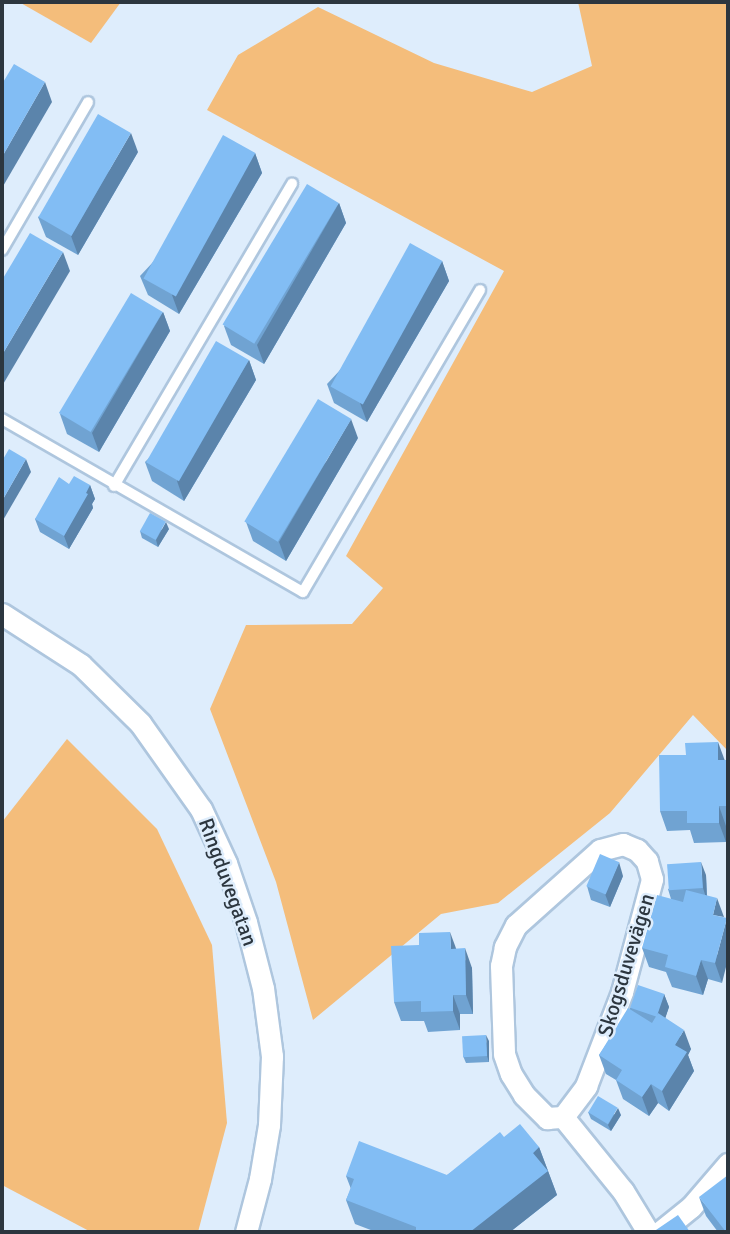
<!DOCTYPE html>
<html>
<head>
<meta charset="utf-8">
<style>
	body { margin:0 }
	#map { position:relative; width:730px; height:1234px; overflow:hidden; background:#deedfc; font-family:Signika,sans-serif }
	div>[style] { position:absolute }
	.green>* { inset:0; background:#f4bd7b }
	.roads { filter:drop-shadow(2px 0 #aec6de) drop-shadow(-2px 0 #aec6de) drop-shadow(0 2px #aec6de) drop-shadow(0 -2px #aec6de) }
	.lane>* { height:10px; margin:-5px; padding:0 5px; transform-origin:5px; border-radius:5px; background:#fff }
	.street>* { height:21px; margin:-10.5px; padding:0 10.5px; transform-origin:10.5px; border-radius:10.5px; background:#fff }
	.wall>* { inset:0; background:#70a3d2 }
	.shaded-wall>* { inset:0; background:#5b84ab }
	.building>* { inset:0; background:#82bdf4; transform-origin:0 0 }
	span { translate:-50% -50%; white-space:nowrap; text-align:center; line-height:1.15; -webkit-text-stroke:5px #deedfc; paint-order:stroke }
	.street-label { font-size:21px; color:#2c363f }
	.frame { position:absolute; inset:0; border:4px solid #2c363f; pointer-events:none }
</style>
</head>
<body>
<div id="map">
	<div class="green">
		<i style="clip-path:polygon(19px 2px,121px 2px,91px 43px)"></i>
		<i style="clip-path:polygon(578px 2px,728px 2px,728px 751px,693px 715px,610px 813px,498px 903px,441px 914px,313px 1020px,276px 882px,210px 709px,246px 625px,352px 624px,383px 588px,346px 556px,504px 271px,207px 110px,238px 55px,318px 7px,434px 63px,532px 92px,592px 66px)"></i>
		<i style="clip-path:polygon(67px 739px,157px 829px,212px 945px,227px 1123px,198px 1232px,91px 1232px,2px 1185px,2px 822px)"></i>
	</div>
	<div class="roads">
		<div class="lane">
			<i style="left:2px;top:250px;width:171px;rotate:-59.8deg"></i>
			<i style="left:2px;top:419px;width:347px;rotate:29.9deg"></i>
			<i style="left:303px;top:592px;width:350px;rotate:-59.6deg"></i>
			<i style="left:114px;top:486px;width:351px;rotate:-59.5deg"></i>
		</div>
		<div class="street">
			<i style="left:2px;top:614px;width:94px;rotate:32.8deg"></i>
			<i style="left:81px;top:665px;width:83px;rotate:44.5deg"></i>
			<i style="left:140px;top:723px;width:105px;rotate:54.7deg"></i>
			<i style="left:201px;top:809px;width:60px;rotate:65.2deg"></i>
			<i style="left:226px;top:863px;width:62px;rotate:71.3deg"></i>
			<i style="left:246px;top:922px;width:68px;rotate:75.6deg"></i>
			<i style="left:263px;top:988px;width:69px;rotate:82.5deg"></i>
			<i style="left:272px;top:1056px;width:69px;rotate:92.5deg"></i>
			<i style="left:269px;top:1125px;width:55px;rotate:99.5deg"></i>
			<i style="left:260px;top:1179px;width:55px;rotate:104.8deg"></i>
			<i style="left:563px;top:1117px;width:39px;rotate:-53deg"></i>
			<i style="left:586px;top:1086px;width:101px;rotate:-69deg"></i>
			<i style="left:622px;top:992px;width:117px;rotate:-75.1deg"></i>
			<i style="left:652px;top:879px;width:19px;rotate:-106deg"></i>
			<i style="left:647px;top:861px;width:15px;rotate:-132deg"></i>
			<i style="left:637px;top:850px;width:15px;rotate:-157deg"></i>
			<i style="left:623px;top:844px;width:24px;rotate:165deg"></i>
			<i style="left:600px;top:850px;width:113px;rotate:138.2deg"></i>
			<i style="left:516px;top:925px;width:25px;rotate:117deg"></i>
			<i style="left:505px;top:947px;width:19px;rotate:102deg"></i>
			<i style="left:501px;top:966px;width:88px;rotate:88deg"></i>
			<i style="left:504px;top:1054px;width:21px;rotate:71deg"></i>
			<i style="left:511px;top:1074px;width:25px;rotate:58deg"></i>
			<i style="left:524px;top:1095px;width:33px;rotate:45deg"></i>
			<i style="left:547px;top:1118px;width:16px;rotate:-4deg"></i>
			<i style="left:563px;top:1117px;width:95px;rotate:51deg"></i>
			<i style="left:623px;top:1191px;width:48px;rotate:58.6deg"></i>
			<i style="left:660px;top:1232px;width:40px;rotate:-39deg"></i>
			<i style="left:691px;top:1207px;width:57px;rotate:-49.3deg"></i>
		</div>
	</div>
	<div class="wall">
		<i style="clip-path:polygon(138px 152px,78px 255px,46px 237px,38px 217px)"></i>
		<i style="clip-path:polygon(255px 153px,262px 173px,179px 314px,148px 295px,140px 276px)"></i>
		<i style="clip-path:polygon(339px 203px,346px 223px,264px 364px,231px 345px,224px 326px)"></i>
		<i style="clip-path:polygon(442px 261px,449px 281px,367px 422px,334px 403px,327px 384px)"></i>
		<i style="clip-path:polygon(163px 312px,170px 331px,99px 452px,67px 434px,60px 414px)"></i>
		<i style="clip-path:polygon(249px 360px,256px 380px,184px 501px,152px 481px,145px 462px)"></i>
		<i style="clip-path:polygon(358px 438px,286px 561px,253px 541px,246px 522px)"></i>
		<i style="clip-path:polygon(69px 484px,90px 485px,95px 499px,92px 504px,93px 508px,69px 549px,40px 532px,35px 519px)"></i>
		<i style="clip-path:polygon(169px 529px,158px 547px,142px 538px,140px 531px)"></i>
		<i style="clip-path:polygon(724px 760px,728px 760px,728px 826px,726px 826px,726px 842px,694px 843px,690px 830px,667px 831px,660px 811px)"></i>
		<i style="clip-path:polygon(706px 875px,707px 895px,722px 983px,708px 979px,703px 995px,672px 987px,666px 972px,649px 967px,642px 948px,671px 899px,668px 889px)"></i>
		<i style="clip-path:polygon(623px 876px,610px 907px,591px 900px,587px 886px)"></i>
		<i style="clip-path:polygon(456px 949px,472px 968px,473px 1014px,460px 1014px,460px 1030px,428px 1032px,424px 1021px,401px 1021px,394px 1002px)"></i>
		<i style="clip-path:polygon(664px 994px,669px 1007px,665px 1018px,691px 1049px,688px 1055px,694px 1071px,669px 1111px,658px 1103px,649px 1116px,623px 1099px,616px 1080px,606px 1074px,599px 1055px,630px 1010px,630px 1008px)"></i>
		<i style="clip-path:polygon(489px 1041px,489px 1062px,466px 1063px,463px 1056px)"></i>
		<i style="clip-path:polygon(588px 1112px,621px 1115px,611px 1131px,591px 1119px)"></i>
		<i style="clip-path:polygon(504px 1137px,539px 1147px,557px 1195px,510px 1232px,376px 1232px,355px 1224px,346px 1200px,351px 1189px,346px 1176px,447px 1175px)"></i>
		<i style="clip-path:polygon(699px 1197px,728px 1232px,718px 1232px,706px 1216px)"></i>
	</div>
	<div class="shaded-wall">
		<i style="clip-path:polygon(45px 82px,52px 102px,2px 188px,2px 157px)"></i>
		<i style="clip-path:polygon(131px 133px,138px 152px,78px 255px,71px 236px)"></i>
		<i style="clip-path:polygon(255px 153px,262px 173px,179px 314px,172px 295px)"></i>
		<i style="clip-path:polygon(339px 203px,346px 223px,264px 364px,257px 345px)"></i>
		<i style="clip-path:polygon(63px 252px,70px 271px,2px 386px,2px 355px)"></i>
		<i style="clip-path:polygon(442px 261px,449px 281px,367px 422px,360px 403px)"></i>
		<i style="clip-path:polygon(163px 312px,170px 331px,99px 452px,92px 433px)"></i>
		<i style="clip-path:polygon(249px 360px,256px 380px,184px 501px,177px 481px)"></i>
		<i style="clip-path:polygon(351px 419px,358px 438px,286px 561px,279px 542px)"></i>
		<i style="clip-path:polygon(26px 459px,31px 472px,2px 522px,2px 501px)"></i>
		<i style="clip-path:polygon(90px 485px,95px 499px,92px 504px,93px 508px,69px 549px,64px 536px)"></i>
		<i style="clip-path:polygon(166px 522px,169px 529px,158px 547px,156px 540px)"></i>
		<i style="clip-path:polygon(718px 742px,725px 761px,718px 760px)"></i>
		<i style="clip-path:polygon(719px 806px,726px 826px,726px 842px,719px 823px)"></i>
		<i style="clip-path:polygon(619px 862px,623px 876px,610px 907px,605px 894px)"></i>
		<i style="clip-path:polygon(701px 862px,706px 875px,707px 901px,703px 888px)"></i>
		<i style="clip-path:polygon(717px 898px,724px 917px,713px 915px)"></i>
		<i style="clip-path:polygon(727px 918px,728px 922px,728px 959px,722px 983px,715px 963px)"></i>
		<i style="clip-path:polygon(450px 932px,457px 951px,451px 949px)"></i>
		<i style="clip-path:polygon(465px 948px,472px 968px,473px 1014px,466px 995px)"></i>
		<i style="clip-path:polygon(701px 960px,708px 979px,703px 995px,696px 976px)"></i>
		<i style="clip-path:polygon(664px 994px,669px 1007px,661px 1031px,656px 1017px)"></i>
		<i style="clip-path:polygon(453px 995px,460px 1014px,460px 1030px,453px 1011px)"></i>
		<i style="clip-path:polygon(684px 1030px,691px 1049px,688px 1055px,694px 1071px,669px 1111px,662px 1091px,675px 1045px)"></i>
		<i style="clip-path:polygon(486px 1035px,489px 1041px,489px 1062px,487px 1056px)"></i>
		<i style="clip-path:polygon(651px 1084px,658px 1103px,649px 1116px,642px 1097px)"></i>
		<i style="clip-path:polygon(618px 1108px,621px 1115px,611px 1131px,608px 1125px)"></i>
		<i style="clip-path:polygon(539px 1147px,557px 1195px,510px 1232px,470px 1232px,533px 1153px)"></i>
	</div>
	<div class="building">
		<i style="clip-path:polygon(14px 64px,45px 82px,2px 157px,2px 84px)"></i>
		<i style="left:98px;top:114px;width:38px;height:119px;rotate:30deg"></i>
		<i style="left:223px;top:135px;width:37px;height:164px;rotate:29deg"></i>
		<i style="left:307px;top:184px;width:37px;height:164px;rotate:31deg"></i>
		<i style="clip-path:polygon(30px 233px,63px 252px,2px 355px,2px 280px)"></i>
		<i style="left:410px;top:243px;width:37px;height:164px;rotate:29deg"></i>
		<i style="left:131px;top:293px;width:37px;height:140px;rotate:31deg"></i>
		<i style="left:216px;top:341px;width:38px;height:140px;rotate:30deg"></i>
		<i style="left:318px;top:399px;width:39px;height:143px;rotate:31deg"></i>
		<i style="clip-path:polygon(9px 449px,26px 459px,2px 501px,2px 461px)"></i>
		<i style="clip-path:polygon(74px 476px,90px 485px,86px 493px,88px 494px,64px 536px,35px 519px,59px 477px,69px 484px)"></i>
		<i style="left:150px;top:513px;width:18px;height:21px;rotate:29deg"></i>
		<i style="clip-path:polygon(718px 742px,718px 760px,728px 760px,728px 806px,719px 806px,719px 823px,687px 823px,687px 811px,660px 811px,659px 755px,686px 755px,685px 743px)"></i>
		<i style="left:600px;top:854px;width:21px;height:35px;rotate:23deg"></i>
		<i style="left:701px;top:862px;width:26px;height:34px;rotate:86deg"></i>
		<i style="clip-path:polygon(686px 890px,717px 898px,713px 915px,727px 918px,715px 963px,701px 960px,696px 976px,665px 967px,668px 955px,642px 948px,657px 895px,683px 902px)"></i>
		<i style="clip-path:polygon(450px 932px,451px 949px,465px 948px,466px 995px,453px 995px,453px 1011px,421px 1012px,421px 1001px,394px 1002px,391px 946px,419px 945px,419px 933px)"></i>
		<i style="left:638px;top:985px;width:28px;height:24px;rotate:19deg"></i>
		<i style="clip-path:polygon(628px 1008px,652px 1023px,658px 1013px,684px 1030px,675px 1045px,687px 1052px,662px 1091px,651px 1084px,642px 1097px,616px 1080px,622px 1070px,599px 1055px)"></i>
		<i style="left:486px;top:1035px;width:21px;height:24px;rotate:87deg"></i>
		<i style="left:598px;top:1096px;width:23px;height:19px;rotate:31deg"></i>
		<i style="clip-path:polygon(520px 1124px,539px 1147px,533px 1153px,548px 1171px,470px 1232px,416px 1232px,416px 1227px,346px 1200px,354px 1179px,346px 1176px,359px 1141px,447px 1175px,500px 1132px,504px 1137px)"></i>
		<i style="clip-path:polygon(728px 1175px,728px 1232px,726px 1232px,699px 1197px)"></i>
		<i style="clip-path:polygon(678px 1215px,690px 1232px,653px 1232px)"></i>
	</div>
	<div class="street-label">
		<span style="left:228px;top:882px;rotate:70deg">Ringduvegatan</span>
		<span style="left:626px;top:965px;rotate:-73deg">Skogsduvevägen</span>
	</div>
	<div class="frame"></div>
</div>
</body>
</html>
